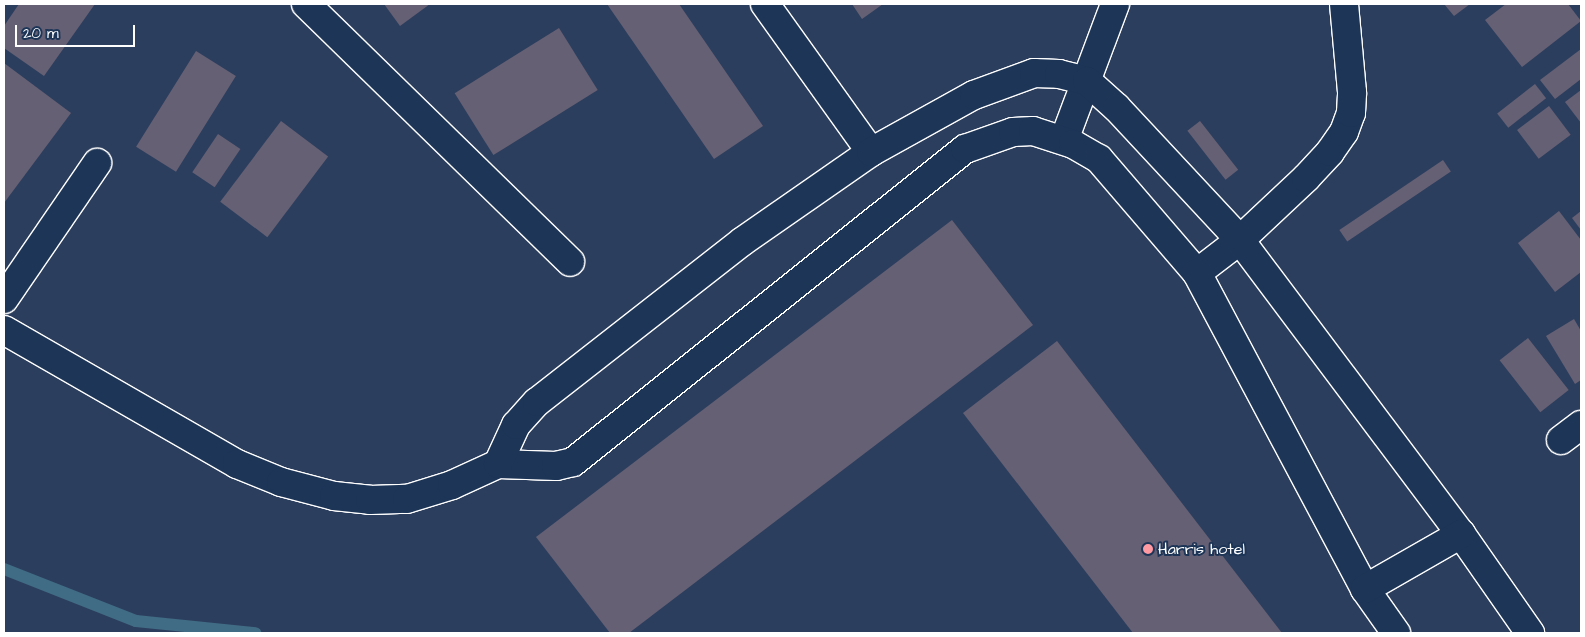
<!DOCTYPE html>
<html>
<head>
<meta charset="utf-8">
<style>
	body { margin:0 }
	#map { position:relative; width:1585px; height:637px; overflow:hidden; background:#2c3e5d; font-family:"Architects Daughter",sans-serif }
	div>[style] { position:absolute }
	.stream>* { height:12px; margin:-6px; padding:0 6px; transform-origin:6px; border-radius:6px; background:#406c85 }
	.building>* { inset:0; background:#666075; transform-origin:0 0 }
	.roads { filter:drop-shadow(1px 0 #fff) drop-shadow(-1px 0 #fff) drop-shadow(0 1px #fff) drop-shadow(0 -1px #fff) }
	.minor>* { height:28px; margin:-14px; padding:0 14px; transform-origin:14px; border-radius:14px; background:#1d3557 }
	.dots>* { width:14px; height:14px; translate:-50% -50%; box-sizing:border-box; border:2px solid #1d3557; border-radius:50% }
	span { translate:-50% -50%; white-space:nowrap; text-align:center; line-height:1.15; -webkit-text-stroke:4px #1d3557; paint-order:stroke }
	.poi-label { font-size:16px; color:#fff }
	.left { translate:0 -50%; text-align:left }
	.frame { position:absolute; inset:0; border:5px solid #fff; pointer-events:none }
	.scale { position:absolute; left:15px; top:25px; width:120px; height:22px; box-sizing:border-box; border:2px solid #fff; border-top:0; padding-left:6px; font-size:15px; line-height:18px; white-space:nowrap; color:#fff; -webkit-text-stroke:4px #1d3557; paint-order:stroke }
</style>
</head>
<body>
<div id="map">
	<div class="stream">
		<i style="left:4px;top:569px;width:142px;rotate:21.5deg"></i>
		<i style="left:136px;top:621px;width:120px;rotate:5.8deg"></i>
	</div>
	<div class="building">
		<i style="clip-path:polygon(19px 4px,95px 4px,44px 76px,4px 48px,4px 26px)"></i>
		<i style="clip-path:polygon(384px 4px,430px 4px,400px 26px)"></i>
		<i style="clip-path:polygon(607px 4px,679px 4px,763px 126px,714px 159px)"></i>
		<i style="clip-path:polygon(852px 4px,883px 4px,862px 19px)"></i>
		<i style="clip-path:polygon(1444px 4px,1470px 4px,1454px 16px)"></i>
		<i style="clip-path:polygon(1506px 4px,1568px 4px,1581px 21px,1522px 67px,1485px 20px)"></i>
		<i style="left:559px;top:28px;width:73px;height:123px;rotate:58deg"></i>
		<i style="clip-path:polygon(1581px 49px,1581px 79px,1555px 99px,1540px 80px)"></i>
		<i style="left:196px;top:51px;width:47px;height:113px;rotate:32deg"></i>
		<i style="clip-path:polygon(4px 63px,71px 113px,4px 203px)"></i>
		<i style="left:1535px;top:84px;width:18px;height:48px;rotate:52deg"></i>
		<i style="clip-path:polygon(1581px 90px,1581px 123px,1565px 102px)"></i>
		<i style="left:1549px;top:106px;width:36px;height:40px;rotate:53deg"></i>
		<i style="left:281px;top:121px;width:59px;height:101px;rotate:37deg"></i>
		<i style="left:1200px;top:121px;width:62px;height:16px;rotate:52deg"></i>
		<i style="left:218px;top:134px;width:27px;height:46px;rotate:34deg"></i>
		<i style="left:1443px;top:160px;width:14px;height:125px;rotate:56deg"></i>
		<i style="clip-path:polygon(1559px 211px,1581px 240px,1581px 272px,1555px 292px,1518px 243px)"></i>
		<i style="clip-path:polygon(1581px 211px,1581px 230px,1572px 218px)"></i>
		<i style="clip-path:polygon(952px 220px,1033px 325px,629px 633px,610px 633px,536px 537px)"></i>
		<i style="clip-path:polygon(1574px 319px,1581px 331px,1581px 380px,1575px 384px,1546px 336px)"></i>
		<i style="left:1528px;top:338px;width:66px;height:36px;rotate:52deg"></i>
		<i style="clip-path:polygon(1057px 341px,1282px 633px,1133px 633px,963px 413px)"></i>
	</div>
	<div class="roads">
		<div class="minor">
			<i style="left:306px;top:4px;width:369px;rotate:44.3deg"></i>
			<i style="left:765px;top:4px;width:182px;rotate:54.4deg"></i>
			<i style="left:1064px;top:140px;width:145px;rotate:-69.4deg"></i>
			<i style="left:1197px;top:273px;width:54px;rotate:-37.5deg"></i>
			<i style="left:1240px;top:240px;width:91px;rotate:-43.2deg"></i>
			<i style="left:1306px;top:178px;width:35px;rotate:-47deg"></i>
			<i style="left:1330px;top:152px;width:24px;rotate:-55deg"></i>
			<i style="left:1344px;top:132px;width:20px;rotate:-70deg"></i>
			<i style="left:1351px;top:113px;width:21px;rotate:-87deg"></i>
			<i style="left:1352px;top:92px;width:88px;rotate:-95.2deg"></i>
			<i style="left:4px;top:299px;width:165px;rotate:-55.6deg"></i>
			<i style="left:4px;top:330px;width:269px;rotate:29.9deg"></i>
			<i style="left:237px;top:464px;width:48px;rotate:22.2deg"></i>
			<i style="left:281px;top:482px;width:55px;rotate:14.8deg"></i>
			<i style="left:334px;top:496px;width:36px;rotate:6deg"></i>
			<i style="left:370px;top:500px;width:37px;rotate:-2deg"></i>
			<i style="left:407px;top:499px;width:47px;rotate:-17.3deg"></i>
			<i style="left:452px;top:485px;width:51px;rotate:-24.5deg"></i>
			<i style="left:498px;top:464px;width:58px;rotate:2deg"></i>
			<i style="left:556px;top:466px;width:17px;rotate:-13deg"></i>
			<i style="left:573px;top:462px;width:502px;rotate:-38.61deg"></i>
			<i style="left:965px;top:149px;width:51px;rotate:-19.5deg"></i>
			<i style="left:1013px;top:132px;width:20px;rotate:-3deg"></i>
			<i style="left:1033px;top:131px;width:42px;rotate:18deg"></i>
			<i style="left:1073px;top:144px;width:30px;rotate:30deg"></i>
			<i style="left:1099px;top:159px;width:150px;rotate:49.3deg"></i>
			<i style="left:1197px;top:273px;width:358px;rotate:62deg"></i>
			<i style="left:1365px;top:589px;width:54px;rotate:54.8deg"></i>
			<i style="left:1561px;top:440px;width:25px;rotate:-37deg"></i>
			<i style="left:498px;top:464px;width:43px;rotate:-65.2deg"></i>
			<i style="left:516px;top:425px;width:31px;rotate:-48deg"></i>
			<i style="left:537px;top:402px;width:261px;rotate:-38deg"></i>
			<i style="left:743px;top:241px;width:156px;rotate:-34.8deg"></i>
			<i style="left:871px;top:152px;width:118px;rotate:-29deg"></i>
			<i style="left:974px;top:95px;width:64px;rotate:-20.1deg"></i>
			<i style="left:1034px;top:73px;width:25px;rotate:2deg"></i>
			<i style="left:1059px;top:74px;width:29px;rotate:14deg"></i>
			<i style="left:1087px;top:81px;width:40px;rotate:42deg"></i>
			<i style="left:1117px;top:108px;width:180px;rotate:47deg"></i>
			<i style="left:1240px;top:240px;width:368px;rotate:53.1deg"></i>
			<i style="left:1461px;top:534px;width:121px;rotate:55.1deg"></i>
			<i style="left:1365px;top:589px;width:111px;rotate:-29.8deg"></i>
		</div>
	</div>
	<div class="dots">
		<i style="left:1148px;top:549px;background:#ff9aa2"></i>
	</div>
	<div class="poi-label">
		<span class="left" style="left:1158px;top:549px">Harris hotel</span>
	</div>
	<div class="frame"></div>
	<div class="scale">20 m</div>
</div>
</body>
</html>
